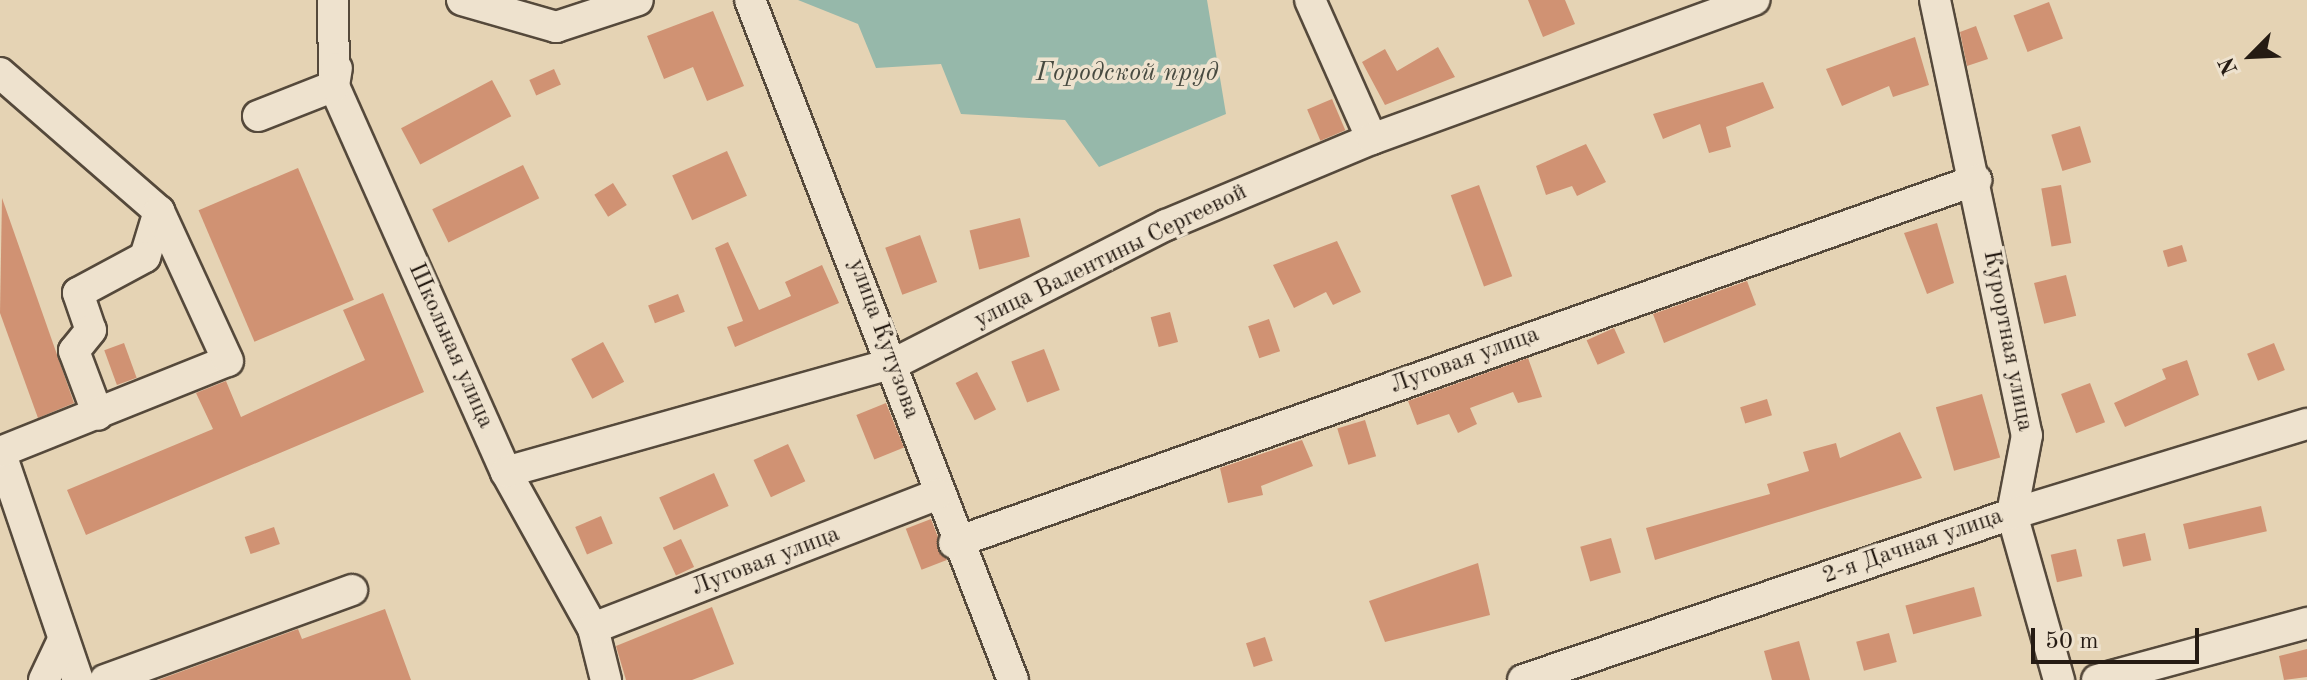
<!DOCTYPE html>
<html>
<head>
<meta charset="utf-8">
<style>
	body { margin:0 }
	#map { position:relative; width:2307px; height:680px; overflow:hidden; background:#e5d3b4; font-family:"Old Standard TT",serif }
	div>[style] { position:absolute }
	.water>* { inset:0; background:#96b8aa }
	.building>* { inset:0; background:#d09273; transform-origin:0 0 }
	.roads { filter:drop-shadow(2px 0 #55493b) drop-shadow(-2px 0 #55493b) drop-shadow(0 2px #55493b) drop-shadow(0 -2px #55493b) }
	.minor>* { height:30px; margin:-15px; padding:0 15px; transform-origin:15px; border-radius:15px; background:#eee2ce }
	span { translate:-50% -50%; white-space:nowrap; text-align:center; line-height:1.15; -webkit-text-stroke:7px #eee2ce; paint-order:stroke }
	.street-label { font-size:24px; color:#251b13 }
	.water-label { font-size:26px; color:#474a40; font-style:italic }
	.north { position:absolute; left:2211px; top:16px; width:80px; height:80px; -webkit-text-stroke:6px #eee2ce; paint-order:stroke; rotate:246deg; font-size:22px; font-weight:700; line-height:32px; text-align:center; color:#251b13 }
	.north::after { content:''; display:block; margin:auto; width:28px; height:36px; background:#251b13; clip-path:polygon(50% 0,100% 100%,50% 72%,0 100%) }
	.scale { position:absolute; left:2031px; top:628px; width:168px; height:36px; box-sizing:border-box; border:4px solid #251b13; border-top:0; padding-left:10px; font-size:24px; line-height:28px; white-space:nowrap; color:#251b13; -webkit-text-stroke:6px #eee2ce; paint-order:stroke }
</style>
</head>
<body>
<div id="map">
	<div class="water">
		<i style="clip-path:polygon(798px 0,1207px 0,1226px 114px,1099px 167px,1065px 120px,961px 114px,941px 64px,876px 68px,858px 24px)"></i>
	</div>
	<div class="building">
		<i style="clip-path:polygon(1528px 0,1565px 0,1575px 24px,1543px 37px)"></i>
		<i style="left:2049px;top:2px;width:39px;height:38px;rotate:69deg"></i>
		<i style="clip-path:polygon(713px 11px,744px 86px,707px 101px,693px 67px,664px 79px,647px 36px)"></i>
		<i style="clip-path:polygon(1976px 26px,1988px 59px,1967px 66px,1960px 32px)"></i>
		<i style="clip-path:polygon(1915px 37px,1929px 85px,1893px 97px,1889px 86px,1842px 106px,1826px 69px)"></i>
		<i style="clip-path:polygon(1438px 47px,1455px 77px,1385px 105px,1362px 62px,1385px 49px,1397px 71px)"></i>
		<i style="left:554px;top:69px;width:17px;height:27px;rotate:66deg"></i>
		<i style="left:492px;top:80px;width:41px;height:103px;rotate:62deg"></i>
		<i style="clip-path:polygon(1763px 82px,1774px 108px,1726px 127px,1731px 147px,1709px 153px,1700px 124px,1663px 139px,1653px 114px)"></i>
		<i style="left:1332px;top:99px;width:34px;height:27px;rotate:67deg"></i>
		<i style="left:2080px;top:126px;width:38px;height:30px;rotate:73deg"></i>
		<i style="clip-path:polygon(1586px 144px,1606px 182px,1577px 196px,1572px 186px,1546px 195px,1536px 166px)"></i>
		<i style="left:727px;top:151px;width:49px;height:60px;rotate:66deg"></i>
		<i style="left:523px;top:165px;width:37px;height:101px;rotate:64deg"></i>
		<i style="left:298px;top:168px;width:143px;height:108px;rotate:67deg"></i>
		<i style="left:613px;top:183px;width:26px;height:22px;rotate:58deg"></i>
		<i style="left:1479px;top:185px;width:97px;height:30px;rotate:70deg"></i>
		<i style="left:2061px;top:185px;width:59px;height:20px;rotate:80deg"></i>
		<i style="clip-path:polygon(2px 198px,74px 403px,38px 418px,0 313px)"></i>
		<i style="left:1020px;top:218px;width:40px;height:52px;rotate:76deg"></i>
		<i style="clip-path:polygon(1937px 223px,1954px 283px,1927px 294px,1904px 233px)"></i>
		<i style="left:920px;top:235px;width:50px;height:37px;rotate:70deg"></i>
		<i style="clip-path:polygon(1337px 241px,1361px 292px,1333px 305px,1326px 292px,1294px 308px,1273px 265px)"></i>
		<i style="clip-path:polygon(728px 242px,759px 310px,791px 296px,785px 282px,822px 265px,839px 303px,735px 347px,727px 327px,743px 321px,715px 248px)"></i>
		<i style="left:2182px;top:245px;width:17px;height:20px;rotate:73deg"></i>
		<i style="left:2066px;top:275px;width:42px;height:33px;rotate:76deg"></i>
		<i style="clip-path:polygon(1747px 281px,1756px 305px,1664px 343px,1653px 314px)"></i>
		<i style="clip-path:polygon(383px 293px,424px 392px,86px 535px,67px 490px,213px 429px,196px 393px,226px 381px,241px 417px,365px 360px,343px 310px)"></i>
		<i style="left:678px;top:294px;width:19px;height:32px;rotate:69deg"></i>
		<i style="left:1170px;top:312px;width:31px;height:20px;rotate:75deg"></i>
		<i style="left:1269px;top:319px;width:34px;height:22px;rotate:71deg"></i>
		<i style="left:1614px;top:328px;width:27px;height:30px;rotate:66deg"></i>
		<i style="left:603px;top:342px;width:45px;height:36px;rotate:62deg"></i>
		<i style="left:124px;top:343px;width:37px;height:21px;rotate:70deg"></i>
		<i style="left:2274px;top:343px;width:29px;height:29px;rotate:68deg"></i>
		<i style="left:1044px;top:349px;width:44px;height:35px;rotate:69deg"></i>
		<i style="clip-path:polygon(1528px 358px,1542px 397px,1518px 403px,1513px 392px,1470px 408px,1477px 424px,1458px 433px,1449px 414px,1417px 425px,1408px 401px)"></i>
		<i style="clip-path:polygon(2187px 360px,2199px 395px,2125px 427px,2114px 403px,2166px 379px,2162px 369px)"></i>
		<i style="left:977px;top:372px;width:42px;height:24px;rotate:63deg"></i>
		<i style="left:2090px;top:383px;width:42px;height:31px;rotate:69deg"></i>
		<i style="left:1982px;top:394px;width:66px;height:48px;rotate:74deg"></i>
		<i style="left:1767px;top:399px;width:17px;height:28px;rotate:73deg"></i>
		<i style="left:886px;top:403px;width:48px;height:32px;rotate:68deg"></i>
		<i style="left:1365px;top:420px;width:38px;height:29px;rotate:73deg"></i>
		<i style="clip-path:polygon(1900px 432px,1922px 478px,1655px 560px,1646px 528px,1770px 494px,1767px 484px,1809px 471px,1803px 452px,1836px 443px,1840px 458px)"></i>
		<i style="clip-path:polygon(1302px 440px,1313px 466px,1261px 486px,1263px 495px,1228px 503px,1220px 468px)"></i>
		<i style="left:788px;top:444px;width:41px;height:38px;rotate:65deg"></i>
		<i style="left:714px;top:473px;width:36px;height:60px;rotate:66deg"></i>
		<i style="left:2261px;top:506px;width:26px;height:80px;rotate:77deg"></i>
		<i style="left:601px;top:516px;width:30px;height:28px;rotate:67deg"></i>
		<i style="left:931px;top:519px;width:44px;height:27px;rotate:69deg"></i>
		<i style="left:274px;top:527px;width:18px;height:31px;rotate:71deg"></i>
		<i style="left:2145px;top:533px;width:28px;height:29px;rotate:77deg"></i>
		<i style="left:1611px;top:538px;width:36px;height:32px;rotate:74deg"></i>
		<i style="left:681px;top:539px;width:31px;height:20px;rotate:65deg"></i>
		<i style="left:2076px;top:549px;width:28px;height:26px;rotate:77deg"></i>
		<i style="clip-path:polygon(1478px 563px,1490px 615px,1385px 642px,1369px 601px)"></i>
		<i style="left:1974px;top:587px;width:30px;height:71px;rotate:75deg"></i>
		<i style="clip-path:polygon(712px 607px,734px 664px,692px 680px,626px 680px,616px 646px)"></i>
		<i style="clip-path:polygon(385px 609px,411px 680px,158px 680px,298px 629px,302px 639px)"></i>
		<i style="left:1889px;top:633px;width:30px;height:34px;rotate:75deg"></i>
		<i style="left:1265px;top:637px;width:25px;height:20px;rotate:72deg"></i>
		<i style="clip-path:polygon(1799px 641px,1810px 680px,1772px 680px,1764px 651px)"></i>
		<i style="clip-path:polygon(2307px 649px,2307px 677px,2284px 680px,2279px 656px)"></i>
	</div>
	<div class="roads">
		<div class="minor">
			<i style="left:333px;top:0;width:86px;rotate:89.3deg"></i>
			<i style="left:334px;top:86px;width:423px;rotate:66deg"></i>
			<i style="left:506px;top:472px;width:179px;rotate:60.9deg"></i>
			<i style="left:593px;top:628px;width:54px;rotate:76deg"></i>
			<i style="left:462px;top:0;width:98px;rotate:16deg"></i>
			<i style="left:556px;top:27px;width:86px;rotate:-18.2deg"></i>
			<i style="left:750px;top:0;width:729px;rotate:68.86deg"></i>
			<i style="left:1310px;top:0;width:152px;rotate:66deg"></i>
			<i style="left:1935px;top:0;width:445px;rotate:78.1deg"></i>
			<i style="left:2027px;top:435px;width:80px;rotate:100.8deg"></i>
			<i style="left:2012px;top:514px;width:173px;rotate:74.2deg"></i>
			<i style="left:0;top:73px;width:211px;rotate:41deg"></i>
			<i style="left:159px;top:211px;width:48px;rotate:106.9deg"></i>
			<i style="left:145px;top:257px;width:76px;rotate:151.8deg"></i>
			<i style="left:78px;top:293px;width:39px;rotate:71deg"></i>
			<i style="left:91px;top:330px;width:27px;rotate:129deg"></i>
			<i style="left:74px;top:351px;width:68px;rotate:69.4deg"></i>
			<i style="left:258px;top:116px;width:82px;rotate:-21.5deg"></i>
			<i style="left:334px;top:86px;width:18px;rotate:-81deg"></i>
			<i style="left:0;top:451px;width:242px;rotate:71.2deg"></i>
			<i style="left:0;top:452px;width:245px;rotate:-21.8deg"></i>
			<i style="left:228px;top:361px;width:165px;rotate:-114.7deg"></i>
			<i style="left:506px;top:472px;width:404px;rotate:-15.7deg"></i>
			<i style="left:895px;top:363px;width:304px;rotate:-27deg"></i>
			<i style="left:1166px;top:225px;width:223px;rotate:-22.7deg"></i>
			<i style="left:1372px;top:139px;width:407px;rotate:-20deg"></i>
			<i style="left:954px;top:543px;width:1085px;rotate:-19.55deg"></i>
			<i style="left:593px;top:628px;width:370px;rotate:-21.2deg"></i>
			<i style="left:44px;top:680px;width:44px;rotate:-64.6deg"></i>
			<i style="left:105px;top:680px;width:263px;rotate:-20deg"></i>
			<i style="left:1523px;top:680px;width:516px;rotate:-18.75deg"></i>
			<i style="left:2012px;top:514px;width:308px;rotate:-17deg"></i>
			<i style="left:2097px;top:680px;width:218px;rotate:-15.2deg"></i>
		</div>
	</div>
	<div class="street-label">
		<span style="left:1111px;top:257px;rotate:-26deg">улица Валентины Сергеевой</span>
		<span style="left:883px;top:339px;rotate:70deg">улица Кутузова</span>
		<span style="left:2007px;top:341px;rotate:79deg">Курортная улица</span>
		<span style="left:450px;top:346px;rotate:66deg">Школьная улица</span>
		<span style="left:1465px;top:361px;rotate:-20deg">Луговая улица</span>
		<span style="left:1913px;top:547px;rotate:-19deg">2-я Дачная улица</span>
		<span style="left:766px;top:562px;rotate:-21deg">Луговая улица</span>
	</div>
	<div class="water-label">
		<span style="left:1127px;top:74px">Городской пруд</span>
	</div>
	<div class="north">N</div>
	<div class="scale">50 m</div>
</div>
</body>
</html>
